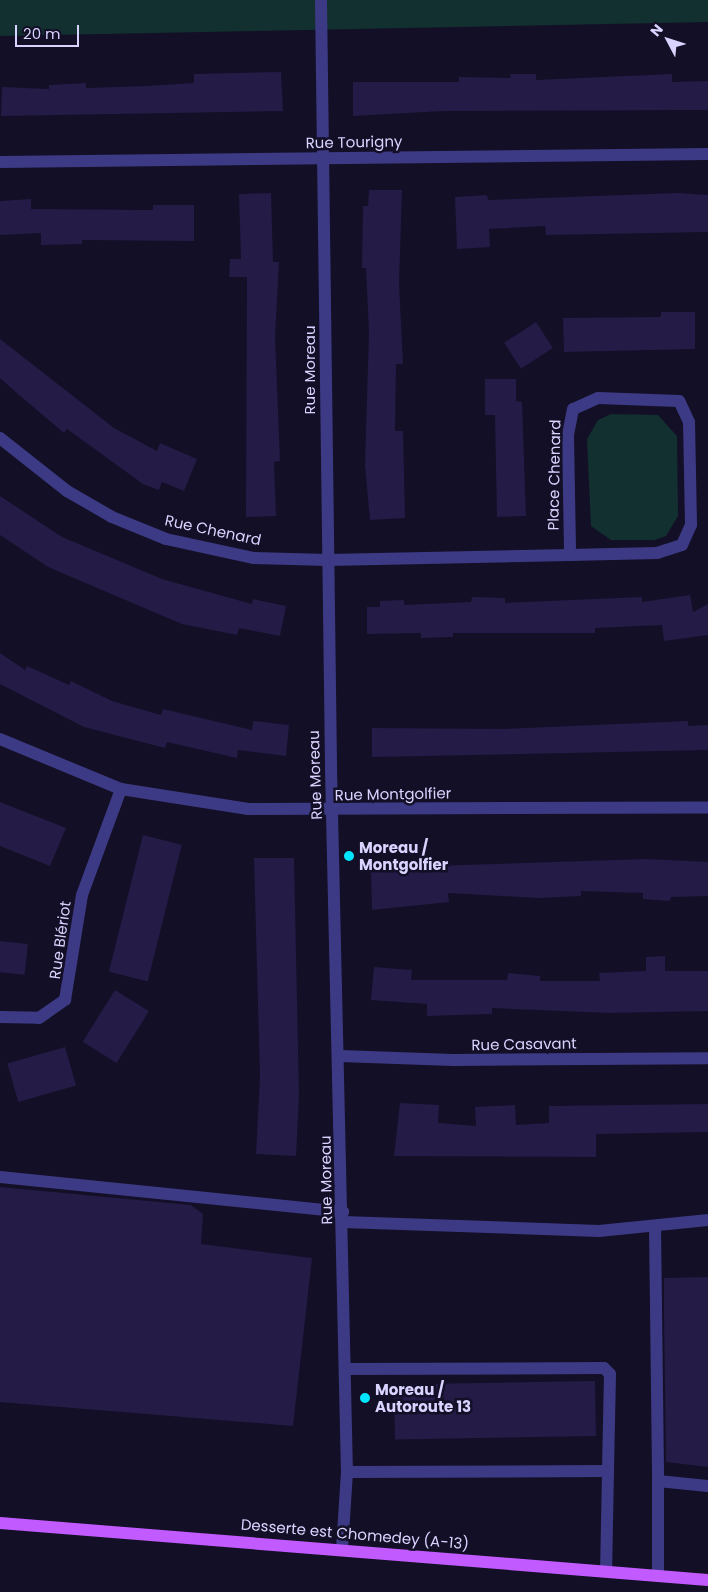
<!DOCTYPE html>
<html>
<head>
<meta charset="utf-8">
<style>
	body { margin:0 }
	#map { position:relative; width:708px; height:1592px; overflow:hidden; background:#130f26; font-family:Poppins,sans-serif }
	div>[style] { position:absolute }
	.green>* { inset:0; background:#12302f }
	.building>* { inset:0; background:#241b47; transform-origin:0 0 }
	.minor>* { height:12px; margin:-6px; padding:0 6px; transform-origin:6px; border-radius:6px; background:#3d3a85 }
	.major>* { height:12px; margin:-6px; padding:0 6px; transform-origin:6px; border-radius:6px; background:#c25bff }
	.dots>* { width:14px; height:14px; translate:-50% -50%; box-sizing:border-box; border:2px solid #130f26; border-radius:50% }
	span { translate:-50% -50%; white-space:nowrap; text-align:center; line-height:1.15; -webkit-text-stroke:5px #130f26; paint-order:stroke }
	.street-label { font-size:15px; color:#d9d4ff }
	.poi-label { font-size:15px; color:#d9d4ff; font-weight:700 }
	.left { translate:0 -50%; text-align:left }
	.north { position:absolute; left:643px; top:15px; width:50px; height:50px; -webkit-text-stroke:4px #130f26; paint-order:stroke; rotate:310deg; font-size:14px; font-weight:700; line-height:20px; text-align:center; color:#d9d4ff }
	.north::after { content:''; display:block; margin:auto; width:18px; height:22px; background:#d9d4ff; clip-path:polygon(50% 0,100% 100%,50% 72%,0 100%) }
	.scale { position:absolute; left:15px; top:25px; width:64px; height:22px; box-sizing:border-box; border:2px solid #d9d4ff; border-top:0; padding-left:6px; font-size:15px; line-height:18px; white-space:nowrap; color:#d9d4ff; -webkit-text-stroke:4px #130f26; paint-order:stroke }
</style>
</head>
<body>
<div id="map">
	<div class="green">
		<i style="clip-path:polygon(0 0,708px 0,708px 22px,0 36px)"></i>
		<i style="clip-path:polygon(611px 414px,658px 415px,677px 436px,678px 516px,666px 536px,655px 540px,611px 540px,591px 526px,587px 439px,598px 420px)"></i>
	</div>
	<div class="building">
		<i style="clip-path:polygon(281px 72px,283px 111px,1px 116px,2px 87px,49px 89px,49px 85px,86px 83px,86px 88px,146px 86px,194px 83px,194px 74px)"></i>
		<i style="clip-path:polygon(510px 74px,536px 74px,536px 80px,672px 74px,672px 82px,708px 81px,708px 110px,443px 111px,353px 116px,353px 82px,459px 82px,459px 77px,511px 78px)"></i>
		<i style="clip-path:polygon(369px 190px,402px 190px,399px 283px,403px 364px,396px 364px,395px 431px,403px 431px,405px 518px,370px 520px,365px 465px,369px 332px,366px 268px,362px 268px,363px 206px,368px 206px)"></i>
		<i style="clip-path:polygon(271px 193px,273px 262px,279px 262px,275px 336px,280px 461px,274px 462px,276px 516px,246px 517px,247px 277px,229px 277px,230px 259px,241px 259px,239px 194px)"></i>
		<i style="clip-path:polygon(678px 193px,708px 195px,708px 232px,546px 235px,545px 226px,489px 229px,490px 247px,457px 249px,455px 197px,487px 195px,488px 200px)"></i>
		<i style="clip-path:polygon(31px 199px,31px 209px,153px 210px,153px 205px,194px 205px,194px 241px,82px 240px,82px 244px,41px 245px,41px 233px,0 235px,0 201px)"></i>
		<i style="clip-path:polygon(661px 312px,695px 312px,695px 349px,564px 352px,563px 318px,661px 317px)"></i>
		<i style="left:536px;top:322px;width:31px;height:38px;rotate:57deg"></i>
		<i style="clip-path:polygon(0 339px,114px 428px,157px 451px,160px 443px,197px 459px,184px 491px,162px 482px,159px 490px,143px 484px,67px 429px,64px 433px,18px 394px,0 378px)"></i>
		<i style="clip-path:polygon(485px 379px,516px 379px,516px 401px,522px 402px,526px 516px,497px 517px,495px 415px,485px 415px)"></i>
		<i style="clip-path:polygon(0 496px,62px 537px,162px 579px,252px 604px,253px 599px,286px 606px,280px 636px,239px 628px,237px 635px,182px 624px,48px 567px,0 535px)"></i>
		<i style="clip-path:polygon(690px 595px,693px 612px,708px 604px,708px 635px,664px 641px,662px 625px,595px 628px,595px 633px,453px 633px,453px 637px,421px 638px,421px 633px,367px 634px,367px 607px,380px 607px,380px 601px,404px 600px,404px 605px,471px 602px,472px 597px,505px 598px,505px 603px,642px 597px,642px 602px)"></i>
		<i style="clip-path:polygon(0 653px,25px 670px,27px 666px,69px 685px,71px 681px,112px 701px,161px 715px,163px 709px,252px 730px,253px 721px,289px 725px,286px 756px,238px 750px,237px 758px,167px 742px,165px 748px,84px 727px,0 684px)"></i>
		<i style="clip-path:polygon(688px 721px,688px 726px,708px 725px,708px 750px,372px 757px,372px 728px,505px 729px)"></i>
		<i style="clip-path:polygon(0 802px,66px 828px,50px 866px,0 846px)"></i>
		<i style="left:143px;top:835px;width:40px;height:141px;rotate:14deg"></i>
		<i style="clip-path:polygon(254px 858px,294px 858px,299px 1096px,296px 1156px,256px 1154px,260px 1077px)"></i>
		<i style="clip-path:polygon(646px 859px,708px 862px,708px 896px,671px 897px,670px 901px,643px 899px,643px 893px,581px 891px,581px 896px,538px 898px,448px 893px,449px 902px,372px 910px,371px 868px)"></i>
		<i style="left:0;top:941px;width:28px;height:31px;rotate:6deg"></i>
		<i style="clip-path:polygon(665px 956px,665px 971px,708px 971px,708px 1011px,609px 1013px,492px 1008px,492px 1014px,427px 1016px,427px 1004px,371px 1000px,374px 967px,412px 970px,411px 980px,507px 980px,508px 973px,540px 976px,540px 981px,600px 981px,599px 973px,646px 971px,646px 957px)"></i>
		<i style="left:115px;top:990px;width:40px;height:61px;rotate:32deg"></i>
		<i style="left:65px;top:1047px;width:40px;height:60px;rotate:74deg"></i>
		<i style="clip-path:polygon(400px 1103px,439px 1105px,438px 1123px,476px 1126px,475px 1107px,515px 1105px,516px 1125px,549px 1123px,549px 1106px,708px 1104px,708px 1132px,596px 1134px,596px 1157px,394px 1156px)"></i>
		<i style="clip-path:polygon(0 1187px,191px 1205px,203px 1214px,201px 1244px,312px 1258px,293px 1426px,0 1402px)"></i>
		<i style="clip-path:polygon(708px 1277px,708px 1467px,666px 1462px,664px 1316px,664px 1278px)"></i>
		<i style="left:595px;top:1381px;width:55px;height:201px;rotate:89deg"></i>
	</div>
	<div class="minor">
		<i style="left:321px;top:0;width:769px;rotate:89.25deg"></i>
		<i style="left:331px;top:769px;width:703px;rotate:88.7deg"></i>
		<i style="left:347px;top:1472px;width:77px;rotate:93.7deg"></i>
		<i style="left:0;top:162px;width:708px;rotate:-0.65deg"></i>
		<i style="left:0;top:438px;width:85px;rotate:38.3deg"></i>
		<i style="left:67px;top:491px;width:52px;rotate:30deg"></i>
		<i style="left:112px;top:517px;width:58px;rotate:22.2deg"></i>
		<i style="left:166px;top:539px;width:90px;rotate:12.2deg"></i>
		<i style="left:254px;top:558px;width:74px;rotate:1.5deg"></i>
		<i style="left:328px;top:560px;width:242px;rotate:-1.2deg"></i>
		<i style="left:570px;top:555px;width:87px;rotate:-1.3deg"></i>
		<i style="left:657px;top:553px;width:26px;rotate:-18deg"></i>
		<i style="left:682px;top:545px;width:22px;rotate:-66deg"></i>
		<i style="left:691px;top:525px;width:103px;rotate:-91.1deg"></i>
		<i style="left:689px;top:422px;width:23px;rotate:-115deg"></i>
		<i style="left:679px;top:401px;width:81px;rotate:-177.9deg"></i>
		<i style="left:598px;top:398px;width:27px;rotate:156deg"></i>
		<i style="left:573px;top:409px;width:26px;rotate:101deg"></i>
		<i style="left:568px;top:435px;width:120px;rotate:89deg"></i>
		<i style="left:0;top:739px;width:131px;rotate:22.5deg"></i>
		<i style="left:121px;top:789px;width:129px;rotate:8.9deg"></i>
		<i style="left:248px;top:809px;width:460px;rotate:-0.2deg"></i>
		<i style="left:0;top:1017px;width:39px;rotate:1deg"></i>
		<i style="left:39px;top:1018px;width:32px;rotate:-35deg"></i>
		<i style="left:65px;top:1000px;width:106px;rotate:-80.8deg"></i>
		<i style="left:82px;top:895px;width:113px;rotate:-69.8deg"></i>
		<i style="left:340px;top:1056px;width:113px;rotate:2deg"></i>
		<i style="left:453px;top:1060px;width:255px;rotate:-0.4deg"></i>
		<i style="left:0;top:1177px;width:345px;rotate:5.8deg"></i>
		<i style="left:343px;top:1222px;width:256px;rotate:2deg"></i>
		<i style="left:599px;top:1231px;width:110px;rotate:-5.8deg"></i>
		<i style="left:655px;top:1226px;width:255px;rotate:89.3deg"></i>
		<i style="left:345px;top:1369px;width:259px;rotate:-0.2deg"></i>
		<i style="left:604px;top:1368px;width:8px;rotate:45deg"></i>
		<i style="left:610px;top:1374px;width:97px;rotate:91.2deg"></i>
		<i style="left:347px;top:1472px;width:261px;rotate:-0.2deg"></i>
		<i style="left:608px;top:1471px;width:100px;rotate:91.1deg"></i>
		<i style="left:658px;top:1576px;width:95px;rotate:-90deg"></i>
		<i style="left:658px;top:1481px;width:50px;rotate:5.7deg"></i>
	</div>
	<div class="major">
		<i style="left:0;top:1523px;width:710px;rotate:4.6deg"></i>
	</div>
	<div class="dots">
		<i style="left:349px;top:856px;background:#00e5ff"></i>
		<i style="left:365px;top:1398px;background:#00e5ff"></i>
	</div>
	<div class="street-label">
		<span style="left:354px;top:142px;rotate:-1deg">Rue Tourigny</span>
		<span style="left:310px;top:370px;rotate:-90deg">Rue Moreau</span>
		<span style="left:554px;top:475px;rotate:-89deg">Place Chenard</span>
		<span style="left:213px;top:530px;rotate:12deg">Rue Chenard</span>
		<span style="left:315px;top:775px;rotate:-92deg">Rue Moreau</span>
		<span style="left:393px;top:794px;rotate:-1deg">Rue Montgolfier</span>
		<span style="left:60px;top:940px;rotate:-82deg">Rue Blériot</span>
		<span style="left:524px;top:1044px;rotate:-1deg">Rue Casavant</span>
		<span style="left:326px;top:1180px;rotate:-91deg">Rue Moreau</span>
		<span style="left:355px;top:1534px;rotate:5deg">Desserte est Chomedey (A-13)</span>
	</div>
	<div class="poi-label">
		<span class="left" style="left:359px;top:856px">Moreau /<br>Montgolfier</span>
		<span class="left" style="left:375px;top:1398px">Moreau /<br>Autoroute 13</span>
	</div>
	<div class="north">N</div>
	<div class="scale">20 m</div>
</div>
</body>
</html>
